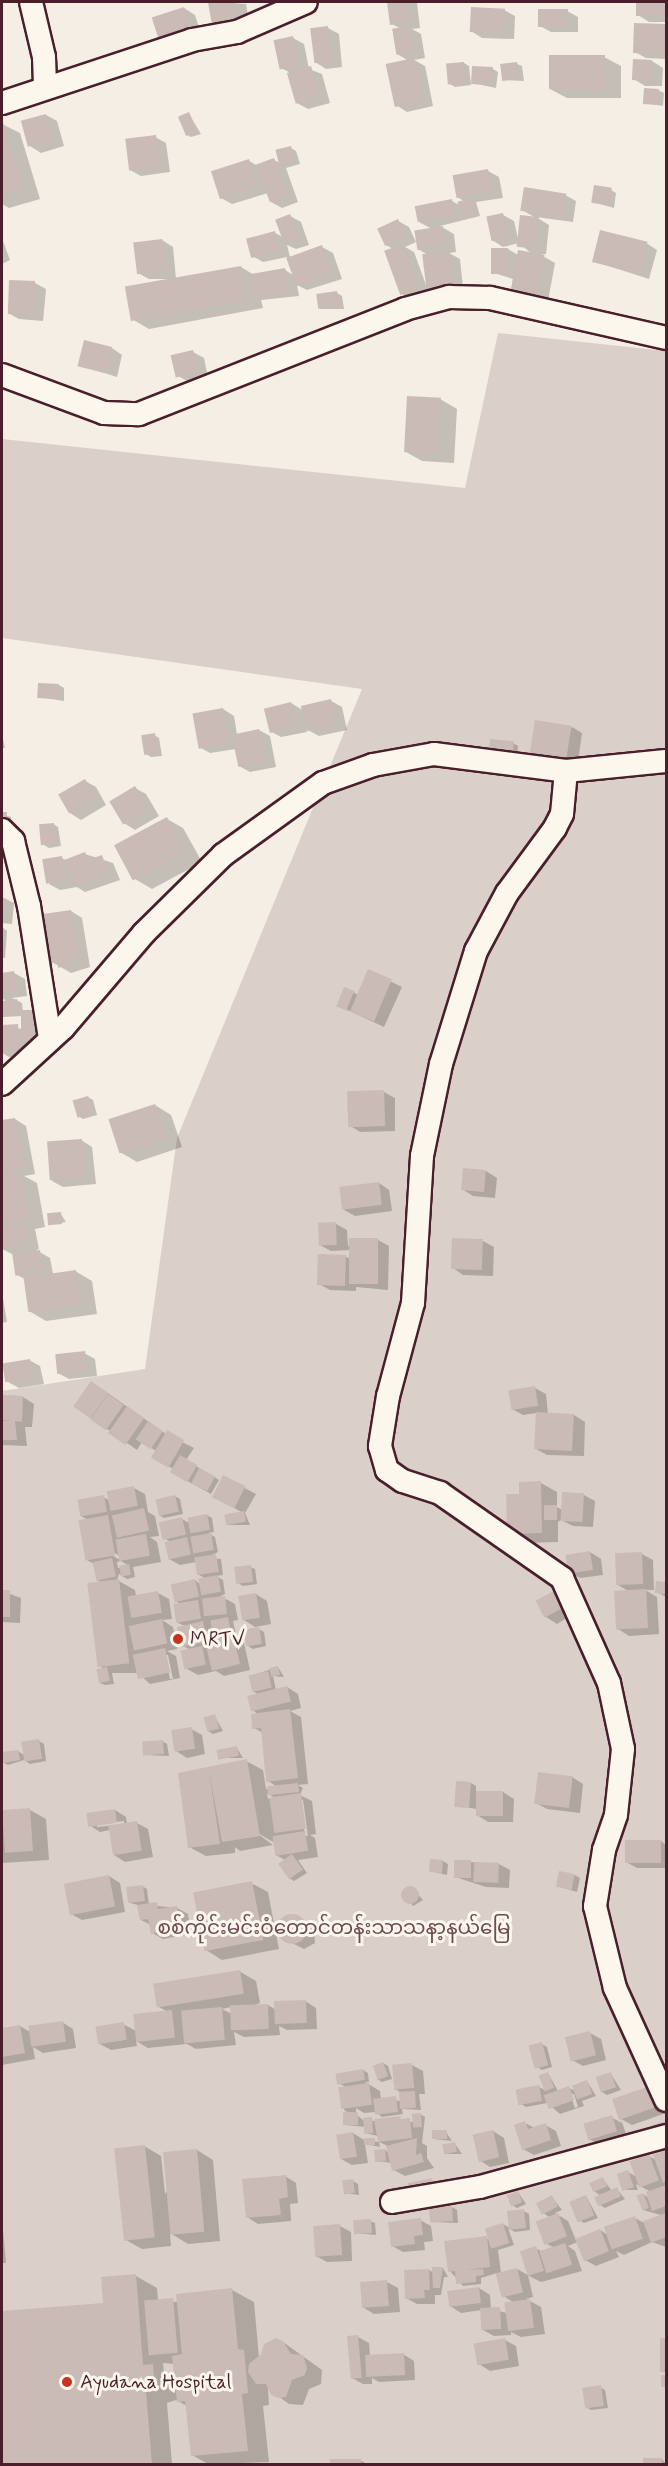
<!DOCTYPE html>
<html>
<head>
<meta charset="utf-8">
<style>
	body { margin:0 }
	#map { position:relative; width:668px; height:2466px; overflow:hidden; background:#f4eee4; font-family:Mynerve,"Noto Sans Myanmar",sans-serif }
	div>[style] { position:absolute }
	.green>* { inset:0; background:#dbd0c9 }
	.shadow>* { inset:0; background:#0003; transform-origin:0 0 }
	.building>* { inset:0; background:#cabbb6; transform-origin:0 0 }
	.round { border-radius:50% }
	.roads { filter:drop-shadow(2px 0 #4a1f2b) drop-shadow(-2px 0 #4a1f2b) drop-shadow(0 2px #4a1f2b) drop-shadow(0 -2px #4a1f2b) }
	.minor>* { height:22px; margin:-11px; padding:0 11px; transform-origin:11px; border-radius:11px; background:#fbf7ec }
	.dots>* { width:16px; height:16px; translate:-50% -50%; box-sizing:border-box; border:3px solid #fbf7ec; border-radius:50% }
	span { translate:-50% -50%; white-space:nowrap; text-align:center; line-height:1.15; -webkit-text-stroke:6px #fbf7ec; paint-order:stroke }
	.poi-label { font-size:20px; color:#4a1f2b }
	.left { translate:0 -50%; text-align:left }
	.park-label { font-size:20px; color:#6e4b52 }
	.frame { position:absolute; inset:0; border:3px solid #4a1f2b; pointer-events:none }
</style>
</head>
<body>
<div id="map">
	<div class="green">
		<i style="clip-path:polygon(498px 333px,666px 351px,666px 2464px,2px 2464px,2px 1391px,145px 1369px,177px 1138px,362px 689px,2px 638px,2px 439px,465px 488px)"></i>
	</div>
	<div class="shadow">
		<i style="clip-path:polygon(210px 2px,246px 4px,250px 27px,213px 24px)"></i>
		<i style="clip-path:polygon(388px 2px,417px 3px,420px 28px,412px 29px,421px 34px,425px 58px,414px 60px,425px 66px,433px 106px,407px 112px,396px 105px,409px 61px,397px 54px,401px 29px,392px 24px)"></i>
		<i style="clip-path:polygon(638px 2px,666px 2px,666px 22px,649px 22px,638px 15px)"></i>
		<i style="clip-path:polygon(184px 8px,195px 15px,201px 34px,171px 43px,160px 37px)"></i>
		<i style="clip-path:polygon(504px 10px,515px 16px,514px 39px,482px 38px,471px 31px)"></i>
		<i style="clip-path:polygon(567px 11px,578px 17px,578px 32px,551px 32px,540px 26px)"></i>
		<i style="clip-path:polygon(636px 25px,666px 25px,666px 59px,646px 58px,635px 52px)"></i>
		<i style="clip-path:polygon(328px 28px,339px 34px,342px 67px,326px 69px,315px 62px)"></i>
		<i style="clip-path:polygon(293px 38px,304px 44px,309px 69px,322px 74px,330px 103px,308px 109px,297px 103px,289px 72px,281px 68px)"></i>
		<i style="clip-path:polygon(604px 57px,621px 66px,621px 98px,567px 98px,550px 89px)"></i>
		<i style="clip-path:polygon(652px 61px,663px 68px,662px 86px,645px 86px,634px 79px)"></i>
		<i style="clip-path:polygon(464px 63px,469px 66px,471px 85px,455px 87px,450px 84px)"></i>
		<i style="clip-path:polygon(517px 64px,522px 66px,524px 81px,503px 80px)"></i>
		<i style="clip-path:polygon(493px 69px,498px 72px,496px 88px,472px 83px)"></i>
		<i style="clip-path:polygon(658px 90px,664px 93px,663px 106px,645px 103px)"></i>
		<i style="clip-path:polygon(189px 114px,201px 134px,191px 137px,186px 134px)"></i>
		<i style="clip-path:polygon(46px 115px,57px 121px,64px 146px,41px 153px,30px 146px)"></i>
		<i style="clip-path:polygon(2px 124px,20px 133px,40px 199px,9px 208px,2px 204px)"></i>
		<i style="clip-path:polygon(155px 137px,166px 143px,170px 172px,141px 176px,130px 170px)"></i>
		<i style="clip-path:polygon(291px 148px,296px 151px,300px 164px,286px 168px,298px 202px,282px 208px,271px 202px,268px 193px,232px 204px,221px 198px,249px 161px,258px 166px,274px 160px,282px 164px)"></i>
		<i style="clip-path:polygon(488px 171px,499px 177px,503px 198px,476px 202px,480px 216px,440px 226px,454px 234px,456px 252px,449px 253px,460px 259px,464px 297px,413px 300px,402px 294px,393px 249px,386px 245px,398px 221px,409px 227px,416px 242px,405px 247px,414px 252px,426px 285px,428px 255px,418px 249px,432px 229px,419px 222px,452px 201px,459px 205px,464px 201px,457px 197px)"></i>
		<i style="clip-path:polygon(611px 190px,616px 193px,614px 208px,593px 202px)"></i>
		<i style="clip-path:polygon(565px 195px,576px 201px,573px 222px,536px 217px,549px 225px,546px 254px,539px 254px,555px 263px,548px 301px,522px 296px,511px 290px,513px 279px,494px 273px,508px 249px,518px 255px,532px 254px,519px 243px,503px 247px,492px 240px,503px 215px,514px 221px,519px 243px,536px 218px,522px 210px)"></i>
		<i style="clip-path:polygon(290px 216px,301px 222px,309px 245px,296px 249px,287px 245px,290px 257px,322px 247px,333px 253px,342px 279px,307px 290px,297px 285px,299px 296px,261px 300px,263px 308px,149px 329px,132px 319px,172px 279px,149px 279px,138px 273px,162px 240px,173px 247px,176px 279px,241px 267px,254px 275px,285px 270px,293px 275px,287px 257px,263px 262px,252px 256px,275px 233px,283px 237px)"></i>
		<i style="clip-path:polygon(2px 238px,10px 260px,2px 264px)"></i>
		<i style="clip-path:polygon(646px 243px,657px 250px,649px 279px,593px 261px)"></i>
		<i style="clip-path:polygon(35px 283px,46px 289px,43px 321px,19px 319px,8px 313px)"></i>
		<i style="clip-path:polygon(337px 293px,342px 296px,344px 309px,319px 309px)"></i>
		<i style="clip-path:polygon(112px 348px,122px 355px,117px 377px,79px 365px)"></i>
		<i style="clip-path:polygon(193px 352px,204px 358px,208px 378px,189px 382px,178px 376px)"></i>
		<i style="clip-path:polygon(440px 399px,457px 409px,454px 463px,422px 461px,406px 452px)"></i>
		<i style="clip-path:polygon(59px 685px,64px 688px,64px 701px,39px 697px)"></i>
		<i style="clip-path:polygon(331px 701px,342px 707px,347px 730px,319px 736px,306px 729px,307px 732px,281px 737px,270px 731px,291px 703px,304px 711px)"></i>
		<i style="clip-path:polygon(223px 709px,234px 716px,237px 735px,259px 730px,270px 736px,276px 767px,250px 772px,239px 766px,236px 749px,210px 753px,199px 747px)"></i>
		<i style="clip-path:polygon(572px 727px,582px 733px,577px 769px,541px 763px)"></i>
		<i style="clip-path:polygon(2px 734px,5px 748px,2px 748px)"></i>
		<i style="clip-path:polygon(154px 735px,159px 738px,162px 756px,151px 757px,146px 754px)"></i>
		<i style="clip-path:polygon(513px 743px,518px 746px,517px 757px,495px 755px)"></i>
		<i style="clip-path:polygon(85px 781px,96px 787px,106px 805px,81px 820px,70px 813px,60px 796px)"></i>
		<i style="clip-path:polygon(135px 788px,146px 794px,159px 816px,135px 830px,124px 823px,112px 801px)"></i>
		<i style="clip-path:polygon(2px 814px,11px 817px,11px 830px,2px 830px)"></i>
		<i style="clip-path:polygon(167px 819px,183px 828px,202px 862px,152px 889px,135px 879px)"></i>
		<i style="clip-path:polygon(53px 824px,58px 827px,61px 846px,49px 848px,44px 845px)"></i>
		<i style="clip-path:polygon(85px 854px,113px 863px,120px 880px,85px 892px,77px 887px,60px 890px,49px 884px,61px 858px,66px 860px)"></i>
		<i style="clip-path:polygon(2px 897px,14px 903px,12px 924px,2px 923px)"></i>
		<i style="clip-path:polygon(71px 911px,82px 918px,90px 967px,71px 973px,52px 962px)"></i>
		<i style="clip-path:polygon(2px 927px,7px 931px,5px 958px,2px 958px)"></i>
		<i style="clip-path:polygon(369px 971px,402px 987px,384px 1027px,343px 1008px,353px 992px,358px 995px)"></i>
		<i style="clip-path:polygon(14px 973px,25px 979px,27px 996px,12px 998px,22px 1003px,23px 1012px,37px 1014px,39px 1041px,30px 1041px,31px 1056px,9px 1057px,2px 1053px,2px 1027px,24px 1029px,23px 1016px,2px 1017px,2px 1003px,8px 1002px,2px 998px,2px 975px)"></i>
		<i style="clip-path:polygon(384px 1092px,395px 1098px,395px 1131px,360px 1132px,349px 1125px)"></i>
		<i style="clip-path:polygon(88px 1097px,93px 1100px,97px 1115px,83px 1119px,78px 1116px)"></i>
		<i style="clip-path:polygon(155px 1105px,171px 1115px,182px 1147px,137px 1162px,120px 1152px)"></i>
		<i style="clip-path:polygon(15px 1119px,26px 1126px,35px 1174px,24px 1176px,37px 1183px,45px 1227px,35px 1229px,39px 1249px,36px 1250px,50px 1258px,53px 1274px,75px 1271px,92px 1281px,97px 1314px,46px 1321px,29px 1311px,25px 1279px,17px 1275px,14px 1255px,2px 1249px,2px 1255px,2px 1177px,5px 1176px,2px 1174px,2px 1122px)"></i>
		<i style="clip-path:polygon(81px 1140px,92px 1147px,96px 1184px,63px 1187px,52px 1181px)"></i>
		<i style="clip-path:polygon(464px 1170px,486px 1171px,497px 1178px,495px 1198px,473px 1196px,462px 1189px)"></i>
		<i style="clip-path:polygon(379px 1183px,389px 1190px,392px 1211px,355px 1216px,344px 1210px)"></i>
		<i style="clip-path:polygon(60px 1213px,66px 1222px,49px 1224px)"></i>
		<i style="clip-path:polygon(336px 1224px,347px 1230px,348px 1246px,378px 1240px,389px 1246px,388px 1290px,356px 1287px,356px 1291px,330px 1290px,319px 1284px,345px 1256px,350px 1259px,350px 1250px,331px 1251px,320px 1245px)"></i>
		<i style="clip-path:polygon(483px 1241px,494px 1247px,493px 1276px,463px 1275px,453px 1268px)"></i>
		<i style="clip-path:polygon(2px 1292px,7px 1322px,2px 1323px)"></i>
		<i style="clip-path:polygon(84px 1353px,95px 1359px,97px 1376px,69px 1379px,58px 1373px)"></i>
		<i style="clip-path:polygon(29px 1360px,40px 1366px,44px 1384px,19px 1388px,8px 1382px)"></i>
		<i style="clip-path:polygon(535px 1388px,546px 1394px,548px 1414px,574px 1415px,585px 1422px,584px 1456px,547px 1455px,536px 1449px,537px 1413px,523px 1415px,512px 1409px)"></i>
		<i style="clip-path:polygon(102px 1389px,166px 1434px,194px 1448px,186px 1460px,219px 1480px,211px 1494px,171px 1472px,173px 1469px,152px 1456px,156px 1451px,142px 1442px,137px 1450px,93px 1419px,90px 1417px)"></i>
		<i style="clip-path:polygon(2px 1396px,23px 1397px,34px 1404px,32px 1427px,25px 1427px,27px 1446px,2px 1445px)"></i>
		<i style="clip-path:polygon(224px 1477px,256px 1494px,245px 1513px,250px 1525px,227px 1525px,243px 1513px,213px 1496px)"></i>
		<i style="clip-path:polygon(541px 1483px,557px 1492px,557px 1507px,562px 1510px,584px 1495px,595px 1501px,593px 1527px,573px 1526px,561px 1520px,558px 1522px,558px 1542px,525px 1543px,509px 1533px,520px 1495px)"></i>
		<i style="clip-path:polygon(evenodd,134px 1488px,145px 1494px,148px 1512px,155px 1516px,159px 1536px,150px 1537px,157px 1542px,161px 1562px,133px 1567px,135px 1577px,127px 1579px,119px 1574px,117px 1580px,135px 1590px,136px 1596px,158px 1593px,169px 1599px,172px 1619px,162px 1620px,173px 1627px,177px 1649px,167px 1651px,176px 1656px,180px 1678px,150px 1684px,138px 1673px,112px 1673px,114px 1684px,105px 1685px,100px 1683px,105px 1669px,99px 1666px,103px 1583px,97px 1580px,94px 1564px,85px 1559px,88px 1520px,81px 1516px,103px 1497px,109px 1500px,134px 1488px,109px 1550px,120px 1556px,120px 1560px,108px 1553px,109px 1550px,134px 1488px,121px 1561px,129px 1566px,118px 1568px,117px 1562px,121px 1561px,134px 1488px,165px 1655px,168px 1655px,173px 1679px,170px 1679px,165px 1655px)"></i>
		<i style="clip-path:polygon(175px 1496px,180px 1499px,183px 1514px,164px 1518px,159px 1515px)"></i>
		<i style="clip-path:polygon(evenodd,207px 1515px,212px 1518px,214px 1532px,208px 1533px,215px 1537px,218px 1552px,206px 1558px,221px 1559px,223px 1575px,216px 1576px,223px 1580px,225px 1594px,215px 1599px,224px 1598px,235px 1604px,238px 1620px,233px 1621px,236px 1635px,231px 1636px,244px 1643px,250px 1670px,224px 1676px,216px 1671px,198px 1675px,187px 1669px,191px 1650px,183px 1646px,185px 1626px,178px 1623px,182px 1605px,175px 1601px,195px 1580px,200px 1584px,206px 1579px,199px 1575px,196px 1562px,180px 1565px,169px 1559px,171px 1542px,164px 1538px,182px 1519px,189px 1523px,207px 1515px,215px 1635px,222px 1639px,216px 1641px,215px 1635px)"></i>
		<i style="clip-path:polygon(590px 1552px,601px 1559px,603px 1575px,580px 1578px,569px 1572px)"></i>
		<i style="clip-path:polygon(642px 1554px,653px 1560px,654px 1590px,645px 1590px,657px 1597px,659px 1634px,629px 1636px,618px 1629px,630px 1592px,618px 1585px,617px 1555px)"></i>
		<i style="clip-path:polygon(250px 1567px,255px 1569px,257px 1584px,243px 1586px,238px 1583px)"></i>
		<i style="clip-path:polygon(658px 1583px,666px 1583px,666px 1597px,657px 1592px)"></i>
		<i style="clip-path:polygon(2px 1591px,21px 1598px,20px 1623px,2px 1622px)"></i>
		<i style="clip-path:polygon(554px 1592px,565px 1599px,573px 1614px,557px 1624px,546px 1617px,537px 1602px)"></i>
		<i style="clip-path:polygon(256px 1594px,267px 1601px,271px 1624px,255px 1627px,244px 1620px)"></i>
		<i style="clip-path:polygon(259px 1629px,264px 1632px,266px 1646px,253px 1649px,248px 1646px)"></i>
		<i style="clip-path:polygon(evenodd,278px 1667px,284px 1677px,273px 1676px,276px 1690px,287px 1687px,298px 1694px,301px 1708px,290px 1711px,301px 1717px,308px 1784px,298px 1785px,303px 1788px,300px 1795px,312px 1801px,316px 1834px,310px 1835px,315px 1838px,318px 1857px,298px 1860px,307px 1873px,294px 1881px,289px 1878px,285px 1860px,276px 1855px,275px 1843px,254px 1831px,273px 1845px,240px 1851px,235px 1847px,235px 1853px,206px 1856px,189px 1847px,180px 1774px,246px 1761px,263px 1770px,266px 1789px,279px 1788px,268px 1781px,263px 1733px,254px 1728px,260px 1715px,252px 1710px,257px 1694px,253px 1691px,250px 1676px,278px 1667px,267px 1793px,275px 1798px,268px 1799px,267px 1793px,278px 1667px,300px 1800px,303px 1800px,308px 1836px,305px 1836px,300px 1800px)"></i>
		<i style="clip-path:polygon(214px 1715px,223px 1731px,213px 1734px,208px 1731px)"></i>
		<i style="clip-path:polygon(191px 1729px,202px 1735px,205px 1754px,187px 1758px,176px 1751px)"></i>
		<i style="clip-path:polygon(39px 1741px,44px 1744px,46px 1761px,30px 1764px,24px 1760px,8px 1765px,2px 1762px,2px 1753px,18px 1751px,24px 1755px)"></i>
		<i style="clip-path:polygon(162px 1741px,167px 1744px,169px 1756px,145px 1755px)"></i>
		<i style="clip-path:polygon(237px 1748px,243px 1758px,219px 1758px)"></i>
		<i style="clip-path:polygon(572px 1777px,583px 1784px,580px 1813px,547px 1809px,536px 1803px)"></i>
		<i style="clip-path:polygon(471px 1783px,476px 1786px,476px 1792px,503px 1792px,514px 1799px,513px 1822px,488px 1822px,477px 1815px,477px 1809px,457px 1806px)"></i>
		<i style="clip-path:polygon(2px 1810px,30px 1810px,46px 1819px,49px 1860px,2px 1863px)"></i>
		<i style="clip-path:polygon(evenodd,115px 1810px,126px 1817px,127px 1824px,137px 1823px,148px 1829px,153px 1857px,125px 1862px,114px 1855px,110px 1830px,100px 1832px,89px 1825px,115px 1810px,124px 1821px,124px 1824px,97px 1827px,97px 1824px,124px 1821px)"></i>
		<i style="clip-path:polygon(661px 1841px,666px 1845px,666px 1868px,637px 1868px,626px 1862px)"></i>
		<i style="clip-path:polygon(443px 1861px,448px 1864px,447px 1875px,430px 1871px)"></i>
		<i style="clip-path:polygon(470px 1862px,499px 1864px,510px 1870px,509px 1888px,486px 1887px,455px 1877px)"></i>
		<i style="clip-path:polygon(575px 1875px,580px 1878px,577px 1892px,557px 1886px)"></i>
		<i style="clip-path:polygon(109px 1876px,120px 1883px,125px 1912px,82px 1920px,71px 1914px)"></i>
		<i style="clip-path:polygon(251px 1883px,268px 1892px,279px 1949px,222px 1960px,206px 1950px)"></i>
		<i style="clip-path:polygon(142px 1886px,147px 1889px,149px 1905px,177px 1908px,188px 1914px,191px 1934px,163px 1939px,152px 1933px,151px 1925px,141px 1920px,138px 1905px,130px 1903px)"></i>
		<i style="clip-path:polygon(413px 1889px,423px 1900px,413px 1906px,403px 1893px)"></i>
		<i style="clip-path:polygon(290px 1915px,314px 1927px,315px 1943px,304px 1949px,284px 1939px,279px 1927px,282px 1919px)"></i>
		<i style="clip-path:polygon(evenodd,239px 1971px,256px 1981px,260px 2003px,252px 2006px,268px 2005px,276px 2010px,305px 2001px,316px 2008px,317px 2029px,287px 2030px,279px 2026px,280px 2035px,244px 2037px,234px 2032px,236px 2045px,196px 2049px,187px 2044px,148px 2048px,136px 2041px,137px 2046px,111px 2050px,100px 2044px,123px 2024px,136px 2031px,168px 2012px,159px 2007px,239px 1971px,231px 2007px,232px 2014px,222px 2009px,231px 2007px)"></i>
		<i style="clip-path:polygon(62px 2022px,73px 2029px,76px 2048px,43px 2053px,33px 2047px,35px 2059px,2px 2065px,2px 2030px,20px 2026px,30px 2032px)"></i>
		<i style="clip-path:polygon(590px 2033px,601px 2039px,606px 2060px,583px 2066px,572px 2060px)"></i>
		<i style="clip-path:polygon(542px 2044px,547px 2047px,552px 2067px,542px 2070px,537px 2067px)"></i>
		<i style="clip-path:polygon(383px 2063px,388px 2066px,392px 2079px,382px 2082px,377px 2079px)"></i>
		<i style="clip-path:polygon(412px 2065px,423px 2071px,425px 2094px,419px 2094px,421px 2110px,402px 2109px,403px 2114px,382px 2117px,376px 2112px,364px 2113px,356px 2108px,356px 2114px,363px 2120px,375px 2121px,414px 2122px,420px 2114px,425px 2117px,422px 2143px,427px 2146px,427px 2158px,434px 2168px,405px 2176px,394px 2170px,392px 2163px,376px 2161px,385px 2150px,389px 2153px,388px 2146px,379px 2142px,380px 2147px,365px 2144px,368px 2163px,352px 2165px,341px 2159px,353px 2133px,364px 2140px,379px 2142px,378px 2136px,365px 2133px,365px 2127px,346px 2125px,350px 2114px,344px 2110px,346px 2087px,338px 2083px,363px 2070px,368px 2073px,369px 2082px,365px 2082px,380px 2091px,381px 2099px,401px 2101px,400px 2092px,395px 2089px)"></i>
		<i style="clip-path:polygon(evenodd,548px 2073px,558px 2091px,569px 2088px,575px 2091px,587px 2081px,596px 2096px,582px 2101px,584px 2106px,560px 2114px,547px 2103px,526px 2107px,521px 2104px,539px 2087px,545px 2090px,548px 2073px,570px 2094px,574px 2094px,578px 2107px,575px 2108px,570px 2094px)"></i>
		<i style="clip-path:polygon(611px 2074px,621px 2090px,607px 2095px,602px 2092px)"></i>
		<i style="clip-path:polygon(666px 2094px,666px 2113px,632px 2125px,621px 2119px,627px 2137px,600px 2145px,589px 2139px,611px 2117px,622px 2123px,614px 2100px)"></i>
		<i style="clip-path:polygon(525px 2123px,535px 2128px,545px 2125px,556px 2131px,561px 2146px,534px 2155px,523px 2149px)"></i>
		<i style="clip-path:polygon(493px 2131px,504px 2138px,509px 2163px,490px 2167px,479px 2160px)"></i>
		<i style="clip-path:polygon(446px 2132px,452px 2141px,434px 2139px)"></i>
		<i style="clip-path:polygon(455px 2144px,462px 2154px,445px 2154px)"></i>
		<i style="clip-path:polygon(144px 2146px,161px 2156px,165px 2194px,197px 2150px,213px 2160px,220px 2241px,188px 2244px,170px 2233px,171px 2246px,142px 2249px,126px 2240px)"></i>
		<i style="clip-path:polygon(666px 2151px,666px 2247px,652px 2242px,624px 2255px,616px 2251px,619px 2257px,596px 2266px,585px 2260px,578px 2242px,568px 2246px,575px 2251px,582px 2271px,541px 2282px,529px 2276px,535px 2248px,541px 2251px,553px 2247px,547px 2244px,551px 2218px,543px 2213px,552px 2197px,562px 2210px,555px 2213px,568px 2221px,576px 2240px,600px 2230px,608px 2235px,635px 2218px,644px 2223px,664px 2216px,643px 2210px,643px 2194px,649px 2198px,651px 2192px,636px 2184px,638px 2190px,624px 2190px,628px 2172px,637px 2177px,649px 2156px,656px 2160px,654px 2156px)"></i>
		<i style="clip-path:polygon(285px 2176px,296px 2183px,298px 2203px,290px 2204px,291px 2221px,258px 2224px,247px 2217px)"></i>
		<i style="clip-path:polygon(603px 2179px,612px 2191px,617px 2189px,625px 2199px,605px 2208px,600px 2205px,601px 2196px,594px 2191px)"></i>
		<i style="clip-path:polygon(353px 2181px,358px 2184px,359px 2195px,345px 2193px)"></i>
		<i style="clip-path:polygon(518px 2192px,526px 2204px,517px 2208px,512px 2205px)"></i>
		<i style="clip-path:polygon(586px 2196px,598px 2218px,584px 2223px,579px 2220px)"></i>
		<i style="clip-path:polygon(452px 2207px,457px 2210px,458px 2223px,431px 2222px)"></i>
		<i style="clip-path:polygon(524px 2211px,529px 2214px,530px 2230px,515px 2232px,508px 2228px,514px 2245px,498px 2250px,501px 2273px,517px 2269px,528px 2275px,533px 2297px,526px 2299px,541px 2307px,545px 2334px,521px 2337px,511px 2332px,511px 2335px,494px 2336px,483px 2330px,482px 2310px,461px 2313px,450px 2306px,479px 2288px,490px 2295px,491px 2309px,507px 2313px,514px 2303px,502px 2295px,497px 2273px,481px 2278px,481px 2284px,463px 2286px,450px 2271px,486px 2238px,490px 2240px,503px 2224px,510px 2228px)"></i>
		<i style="clip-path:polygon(2px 2218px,6px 2263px,2px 2263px)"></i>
		<i style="clip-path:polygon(420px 2220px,431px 2226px,433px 2241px,424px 2242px,425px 2250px,403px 2252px,392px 2246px)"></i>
		<i style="clip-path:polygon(370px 2221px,375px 2223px,376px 2235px,355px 2233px)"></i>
		<i style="clip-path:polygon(340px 2226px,351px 2232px,352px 2261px,327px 2262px,316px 2256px)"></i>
		<i style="clip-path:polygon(443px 2268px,448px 2277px,444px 2277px,441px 2295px,435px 2295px,435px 2304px,417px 2304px,406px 2298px,429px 2270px,434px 2273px,434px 2269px)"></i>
		<i style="clip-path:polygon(evenodd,136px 2276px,157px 2288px,158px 2301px,178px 2302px,232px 2290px,254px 2302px,259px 2358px,283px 2342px,322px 2370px,321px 2384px,309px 2389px,303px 2405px,289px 2404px,268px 2389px,269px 2405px,263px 2406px,269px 2462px,208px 2464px,192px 2455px,187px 2406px,176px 2400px,167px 2403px,172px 2464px,2px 2464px,2px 2313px,105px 2305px,136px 2276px,163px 2363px,175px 2364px,176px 2379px,164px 2372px,163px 2363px)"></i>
		<i style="clip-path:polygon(387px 2282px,398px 2288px,400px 2312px,374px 2314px,364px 2308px)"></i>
		<i style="clip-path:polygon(358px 2337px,369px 2343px,370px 2356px,403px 2354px,414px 2361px,415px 2380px,379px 2382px,372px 2378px,372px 2384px,363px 2384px,352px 2378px)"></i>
		<i style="left:661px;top:2339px;width:5px;height:32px"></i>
		<i style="clip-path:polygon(505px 2340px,516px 2346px,519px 2366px,490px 2371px,479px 2364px)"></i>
		<i style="clip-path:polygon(600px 2387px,605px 2390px,608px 2408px,591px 2410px,586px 2407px)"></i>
		<i style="clip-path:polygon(662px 2459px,666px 2464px,644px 2464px,644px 2460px)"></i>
		<i style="clip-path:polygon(360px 2460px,367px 2464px,332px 2464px,332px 2461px)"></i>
	</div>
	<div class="building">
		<i style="clip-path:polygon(208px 2px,236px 2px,239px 21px,212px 25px)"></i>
		<i style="clip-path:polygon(387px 2px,407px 2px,410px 22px,390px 25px)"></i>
		<i style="left:636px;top:2px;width:30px;height:14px"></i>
		<i style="left:184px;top:7px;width:22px;height:34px;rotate:72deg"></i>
		<i style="left:471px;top:7px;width:34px;height:25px;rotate:3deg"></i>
		<i style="left:538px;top:9px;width:30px;height:18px"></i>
		<i style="left:634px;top:23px;width:32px;height:30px;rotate:2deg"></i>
		<i style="left:328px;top:26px;width:35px;height:18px;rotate:83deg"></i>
		<i style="left:410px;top:26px;width:26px;height:18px;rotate:81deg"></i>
		<i style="left:293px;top:36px;width:30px;height:20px;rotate:78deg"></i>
		<i style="left:605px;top:55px;width:34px;height:56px;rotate:90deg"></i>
		<i style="left:414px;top:58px;width:44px;height:29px;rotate:78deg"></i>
		<i style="left:633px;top:59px;width:19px;height:21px;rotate:3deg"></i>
		<i style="left:464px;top:62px;width:21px;height:18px;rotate:85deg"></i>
		<i style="left:517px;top:62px;width:17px;height:17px;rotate:83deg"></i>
		<i style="left:311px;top:66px;width:32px;height:25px;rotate:74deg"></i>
		<i style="left:472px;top:66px;width:21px;height:18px;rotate:3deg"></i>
		<i style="left:644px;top:88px;width:15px;height:16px;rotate:4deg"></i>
		<i style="left:189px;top:112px;width:21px;height:12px;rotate:67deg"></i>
		<i style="left:46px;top:114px;width:27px;height:26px;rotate:75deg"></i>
		<i style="clip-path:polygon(3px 122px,24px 190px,2px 197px,2px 123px)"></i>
		<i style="left:156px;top:135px;width:32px;height:31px;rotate:83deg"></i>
		<i style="left:291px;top:146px;width:16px;height:16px;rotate:76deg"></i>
		<i style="left:274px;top:158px;width:40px;height:19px;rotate:70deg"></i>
		<i style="left:249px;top:159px;width:29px;height:40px;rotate:72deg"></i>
		<i style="left:488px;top:169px;width:23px;height:36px;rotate:80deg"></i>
		<i style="left:594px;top:185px;width:18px;height:18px;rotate:9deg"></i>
		<i style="left:524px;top:187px;width:43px;height:24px;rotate:9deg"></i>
		<i style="left:472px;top:198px;width:16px;height:15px;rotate:76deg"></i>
		<i style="left:452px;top:199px;width:16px;height:38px;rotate:79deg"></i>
		<i style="left:503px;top:213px;width:25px;height:17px;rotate:78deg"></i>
		<i style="left:290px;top:214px;width:26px;height:16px;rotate:69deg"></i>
		<i style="left:520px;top:215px;width:19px;height:32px;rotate:6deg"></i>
		<i style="left:398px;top:219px;width:19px;height:23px;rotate:65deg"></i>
		<i style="left:443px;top:226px;width:20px;height:29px;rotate:81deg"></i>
		<i style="left:600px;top:230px;width:49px;height:33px;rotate:14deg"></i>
		<i style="left:275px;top:231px;width:20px;height:30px;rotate:75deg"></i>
		<i style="left:162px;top:239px;width:32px;height:29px;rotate:83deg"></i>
		<i style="left:403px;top:244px;width:47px;height:20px;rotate:70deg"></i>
		<i style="left:322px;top:245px;width:30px;height:38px;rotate:70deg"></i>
		<i style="left:491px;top:248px;width:17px;height:26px"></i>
		<i style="left:518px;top:250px;width:27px;height:42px;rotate:10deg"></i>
		<i style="left:449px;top:251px;width:40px;height:27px;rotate:83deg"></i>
		<i style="left:241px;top:266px;width:35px;height:118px;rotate:80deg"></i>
		<i style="left:285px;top:268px;width:23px;height:37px;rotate:80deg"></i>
		<i style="left:9px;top:280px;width:26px;height:34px;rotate:2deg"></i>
		<i style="left:337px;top:291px;width:15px;height:21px;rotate:82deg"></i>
		<i style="left:84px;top:340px;width:29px;height:27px;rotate:14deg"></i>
		<i style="left:193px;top:350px;width:23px;height:23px;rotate:77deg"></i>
		<i style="left:407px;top:396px;width:34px;height:56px;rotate:3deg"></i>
		<i style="left:38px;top:683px;width:21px;height:15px;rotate:3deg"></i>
		<i style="left:331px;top:699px;width:26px;height:31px;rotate:77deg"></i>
		<i style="left:291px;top:702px;width:25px;height:28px;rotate:76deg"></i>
		<i style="left:223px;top:708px;width:36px;height:31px;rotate:80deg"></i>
		<i style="left:535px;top:720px;width:37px;height:38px;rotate:9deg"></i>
		<i style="left:259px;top:729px;width:33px;height:28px;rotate:78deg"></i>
		<i style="left:155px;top:733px;width:20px;height:14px;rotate:81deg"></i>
		<i style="left:490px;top:739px;width:24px;height:14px;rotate:5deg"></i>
		<i style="left:85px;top:779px;width:22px;height:31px;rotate:60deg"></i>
		<i style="left:135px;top:786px;width:27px;height:30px;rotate:59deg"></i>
		<i style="clip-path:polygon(2px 812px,7px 812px,6px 828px,2px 828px)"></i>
		<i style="left:167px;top:817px;width:40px;height:60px;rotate:62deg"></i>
		<i style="left:54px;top:823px;width:21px;height:15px;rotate:85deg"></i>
		<i style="clip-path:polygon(85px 852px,88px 860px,102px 855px,109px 874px,73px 886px,64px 860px)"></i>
		<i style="left:62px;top:856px;width:25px;height:20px;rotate:81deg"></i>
		<i style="clip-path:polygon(71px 910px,79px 961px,58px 968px,58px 963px,51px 963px,43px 914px)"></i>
		<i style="left:368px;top:969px;width:26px;height:46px;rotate:23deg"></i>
		<i style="clip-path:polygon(14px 971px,17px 991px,2px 993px,2px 973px)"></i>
		<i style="left:344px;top:987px;width:11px;height:21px;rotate:22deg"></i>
		<i style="left:17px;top:999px;width:15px;height:15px;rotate:82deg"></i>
		<i style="left:21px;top:1010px;width:11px;height:29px"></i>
		<i style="left:18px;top:1024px;width:26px;height:16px;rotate:86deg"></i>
		<i style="left:384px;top:1090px;width:36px;height:37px;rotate:88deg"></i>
		<i style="left:88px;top:1096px;width:18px;height:16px;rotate:74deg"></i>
		<i style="left:155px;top:1104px;width:36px;height:49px;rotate:72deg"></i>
		<i style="clip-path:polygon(15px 1118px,25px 1168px,2px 1172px,2px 1120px)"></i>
		<i style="left:82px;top:1139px;width:39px;height:35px;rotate:86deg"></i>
		<i style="left:463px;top:1168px;width:23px;height:22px;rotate:5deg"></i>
		<i style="clip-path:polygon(21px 1172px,30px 1219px,2px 1224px,2px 1175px)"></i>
		<i style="left:379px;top:1182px;width:23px;height:40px;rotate:83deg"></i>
		<i style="left:61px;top:1212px;width:12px;height:14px;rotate:85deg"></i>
		<i style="clip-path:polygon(24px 1221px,29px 1243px,2px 1249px,2px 1226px)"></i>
		<i style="left:336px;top:1222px;width:23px;height:18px;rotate:88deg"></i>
		<i style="left:349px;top:1238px;width:29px;height:46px"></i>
		<i style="left:452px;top:1238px;width:31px;height:31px;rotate:2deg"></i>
		<i style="left:40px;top:1250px;width:22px;height:28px;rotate:82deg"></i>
		<i style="left:318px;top:1254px;width:28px;height:31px;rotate:2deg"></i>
		<i style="left:76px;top:1270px;width:35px;height:53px;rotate:82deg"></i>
		<i style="left:85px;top:1351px;width:20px;height:30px;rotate:84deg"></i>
		<i style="left:30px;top:1359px;width:19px;height:28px;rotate:81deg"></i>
		<i style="left:91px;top:1381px;width:21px;height:31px;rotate:35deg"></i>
		<i style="left:535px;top:1386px;width:20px;height:27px;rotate:81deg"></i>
		<i style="left:108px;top:1394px;width:19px;height:31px;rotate:35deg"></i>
		<i style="clip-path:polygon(2px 1395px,23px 1396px,22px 1422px,15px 1421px,17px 1440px,2px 1440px,2px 1421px,11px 1421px,2px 1420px)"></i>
		<i style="left:127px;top:1406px;width:21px;height:33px;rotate:35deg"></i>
		<i style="left:536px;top:1412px;width:38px;height:37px;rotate:3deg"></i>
		<i style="left:148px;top:1421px;width:18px;height:22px;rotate:34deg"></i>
		<i style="left:167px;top:1430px;width:20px;height:32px;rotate:30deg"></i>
		<i style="left:180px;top:1455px;width:20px;height:20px;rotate:30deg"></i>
		<i style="left:199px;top:1468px;width:18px;height:17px;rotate:27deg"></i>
		<i style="left:223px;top:1475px;width:25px;height:25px;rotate:26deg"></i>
		<i style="clip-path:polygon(541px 1481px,542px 1533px,507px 1534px,506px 1494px,519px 1494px,519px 1482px)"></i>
		<i style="left:134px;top:1486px;width:20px;height:28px;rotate:79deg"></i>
		<i style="left:562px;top:1492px;width:22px;height:29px;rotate:3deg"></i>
		<i style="left:104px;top:1495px;width:17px;height:27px;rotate:80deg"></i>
		<i style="left:175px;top:1495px;width:17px;height:20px;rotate:77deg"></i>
		<i style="left:544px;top:1505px;width:13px;height:15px"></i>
		<i style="left:144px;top:1508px;width:23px;height:33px;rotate:77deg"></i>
		<i style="left:244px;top:1511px;width:11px;height:20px;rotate:80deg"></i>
		<i style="left:207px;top:1514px;width:16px;height:20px;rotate:79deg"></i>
		<i style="left:108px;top:1515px;width:41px;height:30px;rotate:80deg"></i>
		<i style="left:182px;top:1517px;width:18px;height:24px;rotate:77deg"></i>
		<i style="left:211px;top:1533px;width:17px;height:21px;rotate:80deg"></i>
		<i style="left:146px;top:1534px;width:22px;height:31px;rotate:80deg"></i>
		<i style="left:187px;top:1537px;width:18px;height:23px;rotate:77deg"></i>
		<i style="left:590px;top:1551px;width:19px;height:25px;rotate:81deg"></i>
		<i style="left:642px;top:1552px;width:32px;height:27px;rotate:88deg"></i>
		<i style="left:216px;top:1554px;width:18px;height:22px;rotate:81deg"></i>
		<i style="left:112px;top:1558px;width:19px;height:20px;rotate:78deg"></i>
		<i style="left:129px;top:1564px;width:11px;height:10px;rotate:80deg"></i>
		<i style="left:251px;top:1565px;width:17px;height:17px;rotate:83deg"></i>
		<i style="left:218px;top:1575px;width:17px;height:20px;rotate:80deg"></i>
		<i style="left:119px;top:1579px;width:85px;height:32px;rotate:83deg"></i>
		<i style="left:195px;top:1579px;width:18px;height:25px;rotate:77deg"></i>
		<i style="left:656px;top:1581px;width:10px;height:12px;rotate:6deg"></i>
		<i style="left:646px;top:1589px;width:39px;height:32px;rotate:87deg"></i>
		<i style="left:2px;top:1590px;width:8px;height:27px"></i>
		<i style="left:158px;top:1591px;width:22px;height:31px;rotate:80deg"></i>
		<i style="left:554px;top:1591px;width:19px;height:21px;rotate:62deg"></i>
		<i style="left:256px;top:1593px;width:25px;height:18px;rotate:81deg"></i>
		<i style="left:225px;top:1596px;width:18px;height:23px;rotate:84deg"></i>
		<i style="left:198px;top:1600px;width:19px;height:25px;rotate:81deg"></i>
		<i style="left:228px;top:1617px;width:15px;height:18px;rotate:79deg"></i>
		<i style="left:162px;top:1619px;width:25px;height:34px;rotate:78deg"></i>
		<i style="clip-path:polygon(203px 1621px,207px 1642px,233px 1635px,240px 1664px,212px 1671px,205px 1642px,181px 1647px,177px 1627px)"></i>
		<i style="left:259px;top:1627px;width:17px;height:16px;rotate:80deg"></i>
		<i style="left:202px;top:1646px;width:19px;height:22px;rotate:78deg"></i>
		<i style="left:165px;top:1648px;width:25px;height:33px;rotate:78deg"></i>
		<i style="left:278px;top:1666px;width:9px;height:9px;rotate:77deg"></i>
		<i style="left:107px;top:1667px;width:14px;height:11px;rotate:78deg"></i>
		<i style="left:268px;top:1671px;width:17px;height:20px;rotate:77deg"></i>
		<i style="left:287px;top:1686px;width:16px;height:41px;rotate:76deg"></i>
		<i style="clip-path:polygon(290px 1709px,298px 1778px,266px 1782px,261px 1728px,252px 1729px,251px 1714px)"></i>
		<i style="left:215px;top:1714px;width:15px;height:12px;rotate:74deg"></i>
		<i style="left:192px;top:1727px;width:22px;height:21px;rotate:82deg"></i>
		<i style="left:39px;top:1739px;width:20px;height:18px;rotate:81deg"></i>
		<i style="left:163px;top:1740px;width:14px;height:21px;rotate:86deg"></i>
		<i style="left:237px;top:1746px;width:10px;height:21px;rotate:79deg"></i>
		<i style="clip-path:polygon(18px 1750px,20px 1760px,2px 1763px,2px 1752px)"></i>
		<i style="clip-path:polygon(247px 1759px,260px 1836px,222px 1842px,209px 1771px,220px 1844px,188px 1848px,178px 1773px)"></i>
		<i style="left:538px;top:1772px;width:35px;height:32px;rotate:7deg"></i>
		<i style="left:456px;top:1781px;width:15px;height:26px;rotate:4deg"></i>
		<i style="left:298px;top:1783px;width:9px;height:31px;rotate:84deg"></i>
		<i style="left:476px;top:1791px;width:27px;height:25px"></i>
		<i style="left:301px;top:1793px;width:36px;height:32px;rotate:82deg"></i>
		<i style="left:30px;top:1808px;width:43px;height:28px;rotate:86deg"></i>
		<i style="left:115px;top:1809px;width:14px;height:29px;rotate:82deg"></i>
		<i style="left:137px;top:1821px;width:30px;height:29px;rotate:81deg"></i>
		<i style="left:305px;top:1831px;width:20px;height:33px;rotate:81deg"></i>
		<i style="left:625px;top:1840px;width:36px;height:23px"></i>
		<i style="left:292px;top:1854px;width:19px;height:17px;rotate:55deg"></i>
		<i style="left:430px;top:1859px;width:13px;height:13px;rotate:4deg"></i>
		<i style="left:454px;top:1860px;width:17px;height:18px"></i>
		<i style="left:474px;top:1862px;width:25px;height:20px;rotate:2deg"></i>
		<i style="left:559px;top:1871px;width:16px;height:16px;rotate:11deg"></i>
		<i style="left:109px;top:1875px;width:32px;height:46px;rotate:79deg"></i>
		<i style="left:252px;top:1881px;width:60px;height:60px;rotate:79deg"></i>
		<i style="left:143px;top:1885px;width:16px;height:17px;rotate:83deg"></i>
		<i class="round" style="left:401px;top:1886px;width:18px;height:18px"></i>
		<i style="clip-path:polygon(157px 1902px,158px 1909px,177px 1906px,181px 1928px,151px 1934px,148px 1919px,140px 1920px,137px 1905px)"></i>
		<i class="round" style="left:277px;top:1914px;width:30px;height:30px"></i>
		<i style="left:240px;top:1970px;width:24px;height:88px;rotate:81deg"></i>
		<i style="left:306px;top:2000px;width:23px;height:32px;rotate:88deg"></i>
		<i style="left:268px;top:2004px;width:25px;height:38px;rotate:88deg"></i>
		<i style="left:222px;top:2007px;width:33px;height:41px;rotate:85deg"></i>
		<i style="left:172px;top:2010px;width:28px;height:39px;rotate:84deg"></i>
		<i style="left:63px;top:2021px;width:21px;height:35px;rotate:82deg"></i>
		<i style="left:124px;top:2022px;width:18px;height:29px;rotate:81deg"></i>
		<i style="clip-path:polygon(20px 2025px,25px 2053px,2px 2057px,2px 2028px)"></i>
		<i style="left:590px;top:2031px;width:25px;height:26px;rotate:76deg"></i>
		<i style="left:542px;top:2042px;width:24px;height:14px;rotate:75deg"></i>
		<i style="left:383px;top:2062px;width:15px;height:11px;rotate:70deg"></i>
		<i style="left:412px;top:2063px;width:25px;height:20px;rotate:85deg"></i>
		<i style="left:363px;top:2069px;width:11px;height:28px;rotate:80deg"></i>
		<i style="left:548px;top:2072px;width:17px;height:10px;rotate:69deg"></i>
		<i style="left:611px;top:2072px;width:16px;height:16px;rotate:72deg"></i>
		<i style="left:587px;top:2080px;width:15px;height:16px;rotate:70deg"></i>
		<i style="clip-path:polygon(646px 2082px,662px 2105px,619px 2120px,612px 2099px,647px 2087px)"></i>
		<i style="left:369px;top:2083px;width:22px;height:31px;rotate:82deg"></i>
		<i style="left:539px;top:2085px;width:16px;height:24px;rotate:79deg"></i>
		<i style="left:569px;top:2086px;width:15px;height:27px;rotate:70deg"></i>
		<i style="left:415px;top:2091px;width:17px;height:16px;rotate:87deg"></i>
		<i style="left:396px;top:2096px;width:16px;height:23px;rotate:83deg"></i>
		<i style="left:358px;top:2112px;width:13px;height:15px;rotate:90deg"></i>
		<i style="left:421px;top:2113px;width:14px;height:9px;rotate:86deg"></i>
		<i style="left:612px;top:2115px;width:17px;height:30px;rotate:73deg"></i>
		<i style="clip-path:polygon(401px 2116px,400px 2119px,410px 2118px,412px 2138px,378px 2142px,374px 2119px)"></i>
		<i style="left:372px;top:2117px;width:16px;height:9px;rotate:86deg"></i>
		<i style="clip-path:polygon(525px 2121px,528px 2129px,546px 2123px,551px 2140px,522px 2150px,514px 2125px)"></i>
		<i style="clip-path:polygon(666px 2121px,666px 2134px,655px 2137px,652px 2125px)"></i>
		<i style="left:447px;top:2130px;width:9px;height:15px;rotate:90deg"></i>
		<i style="left:493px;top:2130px;width:28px;height:21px;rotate:77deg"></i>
		<i style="left:353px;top:2132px;width:25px;height:17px;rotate:81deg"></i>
		<i style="left:375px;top:2138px;width:7px;height:11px;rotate:90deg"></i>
		<i style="clip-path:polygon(417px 2138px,416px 2155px,421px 2153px,424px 2162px,392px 2171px,386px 2146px)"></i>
		<i style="left:455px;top:2142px;width:10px;height:13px;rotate:79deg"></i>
		<i style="left:145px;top:2145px;width:93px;height:31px;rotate:84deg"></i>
		<i style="left:197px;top:2149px;width:83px;height:34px;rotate:85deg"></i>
		<i style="left:385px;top:2149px;width:12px;height:11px;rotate:85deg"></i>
		<i style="clip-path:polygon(666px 2150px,666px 2181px,663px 2183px,653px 2155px)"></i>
		<i style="left:649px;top:2154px;width:28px;height:21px;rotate:69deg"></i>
		<i style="left:628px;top:2170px;width:18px;height:12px;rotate:71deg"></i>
		<i style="clip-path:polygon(286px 2175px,288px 2197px,279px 2199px,281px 2215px,246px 2218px,242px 2179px)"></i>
		<i style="left:603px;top:2177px;width:10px;height:15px;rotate:66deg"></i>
		<i style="left:432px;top:2178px;width:14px;height:25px;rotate:78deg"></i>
		<i style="left:353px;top:2179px;width:14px;height:11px;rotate:82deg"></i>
		<i style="clip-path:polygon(666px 2185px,666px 2206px,652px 2211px,646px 2192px)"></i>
		<i style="left:617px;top:2187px;width:10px;height:25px;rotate:66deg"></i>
		<i style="left:518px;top:2191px;width:12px;height:12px;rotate:70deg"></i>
		<i style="left:643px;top:2193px;width:16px;height:7px;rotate:68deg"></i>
		<i style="left:552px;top:2195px;width:13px;height:18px;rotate:63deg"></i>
		<i style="left:586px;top:2195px;width:22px;height:18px;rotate:68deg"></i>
		<i style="left:452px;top:2206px;width:15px;height:23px;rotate:86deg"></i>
		<i style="left:524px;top:2209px;width:19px;height:17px;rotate:84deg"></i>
		<i style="left:558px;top:2213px;width:25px;height:24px;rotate:69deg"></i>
		<i style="clip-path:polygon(666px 2213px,666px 2237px,651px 2243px,643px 2221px)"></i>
		<i style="left:635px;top:2216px;width:24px;height:33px;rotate:71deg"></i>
		<i style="clip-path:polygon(421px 2218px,423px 2235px,414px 2236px,415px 2244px,391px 2247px,388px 2222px)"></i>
		<i style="left:371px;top:2219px;width:14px;height:18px;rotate:86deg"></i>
		<i style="left:503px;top:2223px;width:21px;height:19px;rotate:73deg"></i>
		<i style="left:340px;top:2224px;width:31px;height:27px;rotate:86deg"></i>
		<i style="left:600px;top:2229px;width:24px;height:27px;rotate:68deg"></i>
		<i style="clip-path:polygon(487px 2236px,490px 2267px,466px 2270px,483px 2269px,484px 2275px,476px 2276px,476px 2282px,456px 2284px,455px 2271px,448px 2272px,444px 2241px)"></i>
		<i style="left:565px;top:2243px;width:23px;height:27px;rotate:72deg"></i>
		<i style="left:536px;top:2246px;width:26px;height:17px;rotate:72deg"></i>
		<i style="clip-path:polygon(432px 2267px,443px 2267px,440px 2288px,433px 2288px)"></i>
		<i style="left:517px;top:2268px;width:25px;height:22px;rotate:76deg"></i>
		<i style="clip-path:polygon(429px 2269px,430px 2290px,424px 2290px,425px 2298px,405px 2299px,404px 2270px)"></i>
		<i style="clip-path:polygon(136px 2274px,143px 2365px,153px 2364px,155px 2391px,146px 2392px,152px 2464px,2px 2464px,2px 2311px,103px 2303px,101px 2277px)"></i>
		<i style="left:387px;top:2280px;width:26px;height:27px;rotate:86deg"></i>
		<i style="left:479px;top:2287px;width:16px;height:32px;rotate:83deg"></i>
		<i style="clip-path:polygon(232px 2288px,238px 2349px,244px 2350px,248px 2393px,242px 2394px,248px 2451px,191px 2456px,185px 2401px,177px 2402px,172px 2356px,182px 2354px,176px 2294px)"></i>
		<i style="left:173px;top:2298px;width:55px;height:29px;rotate:85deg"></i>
		<i style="left:530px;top:2299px;width:29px;height:26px;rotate:82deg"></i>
		<i style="left:500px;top:2307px;width:22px;height:20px;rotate:87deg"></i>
		<i style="left:358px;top:2335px;width:43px;height:11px;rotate:85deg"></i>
		<i style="clip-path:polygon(276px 2338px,283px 2341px,291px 2354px,303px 2355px,307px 2368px,305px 2375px,292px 2380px,286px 2397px,278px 2398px,271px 2395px,266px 2384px,256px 2384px,248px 2372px,249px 2364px,261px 2354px,264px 2344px)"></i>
		<i style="left:505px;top:2338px;width:22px;height:32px;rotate:80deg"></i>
		<i style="left:660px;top:2338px;width:6px;height:34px"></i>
		<i style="left:404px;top:2353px;width:22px;height:39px;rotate:87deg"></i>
		<i style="left:661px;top:2375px;width:5px;height:12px"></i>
		<i style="left:601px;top:2385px;width:21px;height:19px;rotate:82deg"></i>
		<i style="left:643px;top:2458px;width:19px;height:6px"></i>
		<i style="left:330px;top:2459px;width:31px;height:5px"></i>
	</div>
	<div class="roads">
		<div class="minor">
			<i style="left:31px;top:2px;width:57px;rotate:76.7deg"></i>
			<i style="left:44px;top:57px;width:30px;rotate:88deg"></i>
			<i style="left:2px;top:103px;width:200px;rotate:-18.3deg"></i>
			<i style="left:192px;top:40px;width:46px;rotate:-10.1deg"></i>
			<i style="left:237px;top:32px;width:75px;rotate:-23.5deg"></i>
			<i style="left:2px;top:375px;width:109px;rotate:20.4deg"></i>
			<i style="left:104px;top:413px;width:35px;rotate:2deg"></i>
			<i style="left:139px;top:414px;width:286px;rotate:-21.5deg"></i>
			<i style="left:405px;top:309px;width:46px;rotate:-15.3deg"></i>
			<i style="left:449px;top:297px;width:41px;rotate:1.4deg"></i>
			<i style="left:490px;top:298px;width:180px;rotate:12.8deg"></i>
			<i style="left:566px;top:771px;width:43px;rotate:95.3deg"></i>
			<i style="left:562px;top:814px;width:16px;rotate:117deg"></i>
			<i style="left:555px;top:828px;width:81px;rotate:126.4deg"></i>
			<i style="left:507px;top:893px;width:66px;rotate:118.1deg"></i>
			<i style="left:476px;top:951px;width:118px;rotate:107.2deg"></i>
			<i style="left:441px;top:1064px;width:94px;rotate:101.7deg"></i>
			<i style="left:422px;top:1156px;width:147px;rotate:93.5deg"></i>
			<i style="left:413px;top:1303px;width:96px;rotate:105deg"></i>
			<i style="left:388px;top:1396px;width:51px;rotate:99.1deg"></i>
			<i style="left:380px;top:1446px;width:25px;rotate:74deg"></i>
			<i style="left:387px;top:1470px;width:19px;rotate:35deg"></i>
			<i style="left:403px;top:1481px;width:39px;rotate:18deg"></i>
			<i style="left:440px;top:1493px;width:149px;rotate:34.9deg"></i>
			<i style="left:562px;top:1578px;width:115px;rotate:65.9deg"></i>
			<i style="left:609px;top:1683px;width:67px;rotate:78deg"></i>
			<i style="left:623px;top:1749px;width:66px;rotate:96.1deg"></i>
			<i style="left:616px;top:1815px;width:37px;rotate:109deg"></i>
			<i style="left:604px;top:1850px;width:57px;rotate:99.1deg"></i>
			<i style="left:595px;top:1906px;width:84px;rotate:76.3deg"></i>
			<i style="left:615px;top:1988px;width:123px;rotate:65.5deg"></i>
			<i style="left:2px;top:830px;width:16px;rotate:45deg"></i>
			<i style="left:13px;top:841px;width:67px;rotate:76.2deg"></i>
			<i style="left:29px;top:906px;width:135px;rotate:81deg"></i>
			<i style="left:2px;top:1084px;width:83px;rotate:-42.6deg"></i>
			<i style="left:63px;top:1028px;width:125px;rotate:-49.5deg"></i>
			<i style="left:144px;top:933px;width:111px;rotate:-44.6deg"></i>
			<i style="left:223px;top:855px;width:123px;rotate:-35.8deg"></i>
			<i style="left:323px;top:783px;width:53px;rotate:-19.8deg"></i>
			<i style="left:373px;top:765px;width:62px;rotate:-10.2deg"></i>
			<i style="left:434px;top:754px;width:133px;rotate:7.3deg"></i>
			<i style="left:566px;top:771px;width:100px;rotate:-5.7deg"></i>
			<i style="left:392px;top:2202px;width:89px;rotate:-9.7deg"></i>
			<i style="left:480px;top:2187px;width:193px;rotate:-15.3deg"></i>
		</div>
	</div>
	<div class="dots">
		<i style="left:178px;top:1639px;background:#c8321e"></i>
		<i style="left:67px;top:2382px;background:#c8321e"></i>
	</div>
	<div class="poi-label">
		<span class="left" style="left:190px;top:1639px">MRTV</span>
		<span class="left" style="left:80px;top:2382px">Ayudana Hospital</span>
	</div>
	<div class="park-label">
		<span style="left:334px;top:1928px">စစ်ကိုင်းမင်းဝံတောင်တန်းသာသနာ့နယ်မြေ</span>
	</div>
	<div class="frame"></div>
</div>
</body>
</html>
